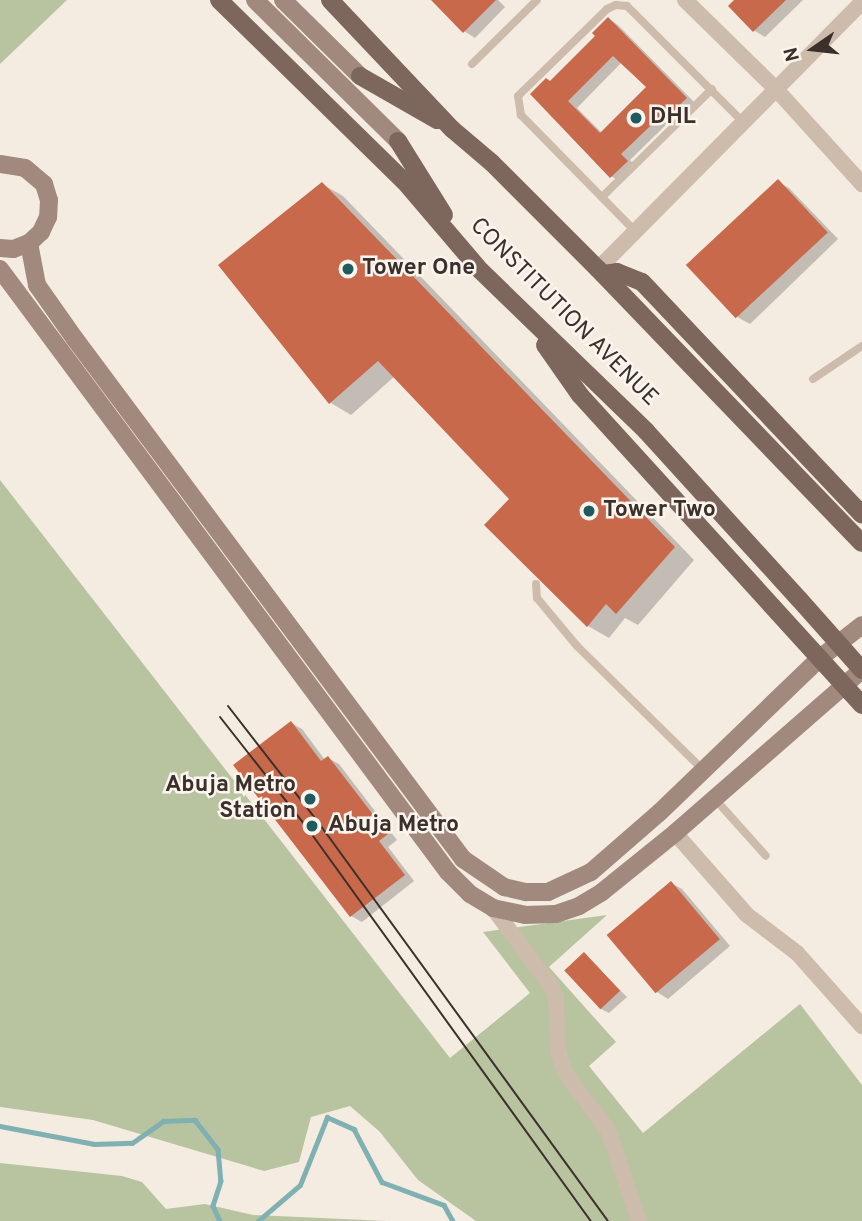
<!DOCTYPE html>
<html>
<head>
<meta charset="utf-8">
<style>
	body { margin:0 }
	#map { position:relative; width:862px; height:1221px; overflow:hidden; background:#f4ebe1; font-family:Overpass,sans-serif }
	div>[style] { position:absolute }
	.green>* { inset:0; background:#b8c4a0 }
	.shadow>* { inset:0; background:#0003 }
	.stream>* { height:4.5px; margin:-2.25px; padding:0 2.25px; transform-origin:2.25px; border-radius:2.25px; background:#7fb0b2 }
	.building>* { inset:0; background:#c8694b; transform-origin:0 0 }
	.lane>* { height:8px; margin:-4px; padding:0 4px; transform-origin:4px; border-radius:4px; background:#cdbbac }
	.street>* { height:16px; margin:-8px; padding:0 8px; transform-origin:8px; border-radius:8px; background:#cdbbac }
	.secondary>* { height:18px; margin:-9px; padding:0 9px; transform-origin:9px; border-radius:9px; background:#a18a7d }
	.primary>* { height:18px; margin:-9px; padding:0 9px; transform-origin:9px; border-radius:9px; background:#7d675c }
	.tram>* { height:2px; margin:-1px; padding:0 1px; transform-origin:1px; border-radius:1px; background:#3b302b }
	.primary-bridge>* { height:18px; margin:-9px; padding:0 9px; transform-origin:9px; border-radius:9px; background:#7d675c }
	.dots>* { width:19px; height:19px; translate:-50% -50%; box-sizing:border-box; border:4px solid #fbf5ee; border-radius:50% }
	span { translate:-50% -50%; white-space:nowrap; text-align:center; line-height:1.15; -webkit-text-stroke:5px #fbf5ee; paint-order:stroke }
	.poi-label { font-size:23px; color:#3b302b; font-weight:700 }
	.left { translate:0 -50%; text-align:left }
	.right { translate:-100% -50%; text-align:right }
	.street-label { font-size:23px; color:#3b302b }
	.north { position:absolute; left:778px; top:14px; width:70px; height:70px; -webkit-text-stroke:5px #fbf5ee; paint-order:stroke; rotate:256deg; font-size:19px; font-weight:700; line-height:28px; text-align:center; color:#3b302b }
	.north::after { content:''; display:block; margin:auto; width:24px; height:32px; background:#3b302b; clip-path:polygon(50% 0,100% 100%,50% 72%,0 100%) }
</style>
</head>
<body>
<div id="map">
	<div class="green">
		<i style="clip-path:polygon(0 0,67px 0,0 64px)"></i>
		<i style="clip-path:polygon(0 480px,450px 1058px,530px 993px,483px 932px,607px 915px,549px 967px,616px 1042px,589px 1066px,643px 1133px,800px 1004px,862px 1085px,862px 1221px,476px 1221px,418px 1180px,380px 1132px,350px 1106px,311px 1117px,299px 1162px,264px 1171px,93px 1120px,0 1107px)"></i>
		<i style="clip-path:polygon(0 1163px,122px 1176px,142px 1182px,166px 1209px,205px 1204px,253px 1215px,387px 1221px,0 1221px)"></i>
	</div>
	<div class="shadow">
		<i style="clip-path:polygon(437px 0,498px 0,505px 7px,475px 38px,464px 31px)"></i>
		<i style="clip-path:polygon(737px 0,803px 0,765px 37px,755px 31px,731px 6px)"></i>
		<i style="clip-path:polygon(evenodd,609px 19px,618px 25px,696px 104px,683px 116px,677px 114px,630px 160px,636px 167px,621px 182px,611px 176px,551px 83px,597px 36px,609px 19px,622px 62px,648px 87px,602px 133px,577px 108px,622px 62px)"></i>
		<i style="clip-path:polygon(778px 182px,789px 188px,838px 239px,750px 324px,739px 318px,690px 267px)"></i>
		<i style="clip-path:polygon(322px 184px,343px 196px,694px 560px,638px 625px,625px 618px,609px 638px,588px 626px,486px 525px,512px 499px,395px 376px,351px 415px,331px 403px,220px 266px)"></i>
		<i style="clip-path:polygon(291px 723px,302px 729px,325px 760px,328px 758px,339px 764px,397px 840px,388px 847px,414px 881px,362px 922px,351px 916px)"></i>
		<i style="clip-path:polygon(671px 883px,682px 889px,730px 946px,668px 999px,657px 992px)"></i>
		<i style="clip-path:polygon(584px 954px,627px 997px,609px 1013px,601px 1009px)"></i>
	</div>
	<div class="stream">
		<i style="left:0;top:1126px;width:96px;rotate:10.8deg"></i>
		<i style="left:94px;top:1144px;width:38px;rotate:-2deg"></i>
		<i style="left:132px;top:1143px;width:38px;rotate:-35deg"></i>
		<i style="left:163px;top:1121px;width:32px;rotate:-2deg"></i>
		<i style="left:195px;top:1120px;width:37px;rotate:52deg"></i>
		<i style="left:218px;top:1149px;width:32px;rotate:85deg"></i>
		<i style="left:221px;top:1181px;width:26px;rotate:108deg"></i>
		<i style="left:213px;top:1206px;width:17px;rotate:65deg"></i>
		<i style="left:258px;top:1221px;width:55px;rotate:-40.6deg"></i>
		<i style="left:300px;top:1185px;width:73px;rotate:-68.3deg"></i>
		<i style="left:327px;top:1117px;width:30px;rotate:24deg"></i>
		<i style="left:354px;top:1129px;width:60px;rotate:62.2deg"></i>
		<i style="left:382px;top:1182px;width:66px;rotate:20.4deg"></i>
		<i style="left:444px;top:1205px;width:18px;rotate:61deg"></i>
	</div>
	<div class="building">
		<i style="clip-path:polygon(431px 0,496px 0,463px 33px)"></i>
		<i style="clip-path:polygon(734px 0,786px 0,753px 32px,728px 6px)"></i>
		<i style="clip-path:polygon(evenodd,608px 17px,687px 98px,672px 112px,668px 109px,621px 154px,628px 161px,610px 178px,530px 94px,546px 78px,550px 81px,595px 36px,592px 33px,608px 17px,613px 56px,646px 87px,600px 133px,568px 101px,613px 56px)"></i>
		<i style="left:778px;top:179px;width:73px;height:126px;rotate:47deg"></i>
		<i style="clip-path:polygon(322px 182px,675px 547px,616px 614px,606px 604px,587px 627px,484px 525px,509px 499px,378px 361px,329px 404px,218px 265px)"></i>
		<i style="clip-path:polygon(291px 721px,321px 761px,328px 756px,388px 834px,379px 841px,405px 875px,350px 917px,233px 765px)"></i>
		<i style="left:671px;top:881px;width:76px;height:84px;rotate:50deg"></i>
		<i style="left:584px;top:952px;width:53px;height:27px;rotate:47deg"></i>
	</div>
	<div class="lane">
		<i style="left:472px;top:64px;width:91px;rotate:-44.6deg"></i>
		<i style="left:602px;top:197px;width:154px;rotate:-44.5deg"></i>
		<i style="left:635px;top:231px;width:163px;rotate:-134.5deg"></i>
		<i style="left:521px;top:115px;width:19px;rotate:-99deg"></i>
		<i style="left:518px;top:96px;width:124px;rotate:-44.3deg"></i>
		<i style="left:607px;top:9px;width:10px;rotate:-24deg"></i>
		<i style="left:616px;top:5px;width:11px;rotate:5deg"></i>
		<i style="left:627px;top:6px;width:164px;rotate:45deg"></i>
		<i style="left:813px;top:379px;width:59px;rotate:-34deg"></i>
		<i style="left:536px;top:584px;width:14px;rotate:86deg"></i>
		<i style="left:537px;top:598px;width:62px;rotate:50.2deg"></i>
		<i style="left:577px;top:646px;width:177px;rotate:44.5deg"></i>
		<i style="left:715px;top:799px;width:76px;rotate:48.2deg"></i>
	</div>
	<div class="street">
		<i style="left:685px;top:0;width:126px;rotate:44.4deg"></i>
		<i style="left:775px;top:88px;width:130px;rotate:47.8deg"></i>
		<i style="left:598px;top:269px;width:375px;rotate:-45.3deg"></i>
		<i style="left:675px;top:833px;width:109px;rotate:48.7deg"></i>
		<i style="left:747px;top:915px;width:63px;rotate:37.2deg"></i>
		<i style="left:797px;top:953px;width:98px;rotate:48.3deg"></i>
		<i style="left:493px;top:908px;width:97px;rotate:53.4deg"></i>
		<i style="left:551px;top:986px;width:12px;rotate:66deg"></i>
		<i style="left:556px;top:997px;width:53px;rotate:87.8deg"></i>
		<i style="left:558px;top:1050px;width:16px;rotate:75deg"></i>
		<i style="left:562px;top:1065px;width:17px;rotate:62deg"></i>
		<i style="left:570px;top:1080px;width:63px;rotate:52.8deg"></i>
		<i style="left:608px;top:1130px;width:96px;rotate:71.2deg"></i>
	</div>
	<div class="secondary">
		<i style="left:255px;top:0;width:201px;rotate:44.6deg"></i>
		<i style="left:283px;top:0;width:108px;rotate:44.6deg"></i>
		<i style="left:0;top:164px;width:25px;rotate:9deg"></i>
		<i style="left:25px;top:168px;width:25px;rotate:40deg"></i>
		<i style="left:44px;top:184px;width:17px;rotate:73deg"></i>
		<i style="left:49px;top:200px;width:17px;rotate:93deg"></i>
		<i style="left:48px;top:217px;width:17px;rotate:115deg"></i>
		<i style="left:41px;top:232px;width:16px;rotate:137deg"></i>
		<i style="left:29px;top:243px;width:17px;rotate:159deg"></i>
		<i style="left:13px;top:249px;width:13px;rotate:-176deg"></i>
		<i style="left:29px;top:243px;width:43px;rotate:79.2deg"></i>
		<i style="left:37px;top:285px;width:66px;rotate:54.9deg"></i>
		<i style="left:75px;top:339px;width:649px;rotate:53.27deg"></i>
		<i style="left:463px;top:859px;width:50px;rotate:34.3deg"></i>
		<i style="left:504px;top:887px;width:23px;rotate:13deg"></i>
		<i style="left:526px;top:892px;width:22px"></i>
		<i style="left:548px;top:892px;width:47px;rotate:-24.9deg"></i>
		<i style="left:591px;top:872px;width:91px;rotate:-41deg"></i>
		<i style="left:660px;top:812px;width:222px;rotate:-43.9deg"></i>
		<i style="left:820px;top:658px;width:53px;rotate:-38.2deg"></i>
		<i style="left:0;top:269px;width:751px;rotate:53.39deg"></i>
		<i style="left:448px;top:872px;width:31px;rotate:45deg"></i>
		<i style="left:470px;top:894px;width:27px;rotate:31deg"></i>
		<i style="left:493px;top:908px;width:33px;rotate:12deg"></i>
		<i style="left:525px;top:915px;width:31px;rotate:-2deg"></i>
		<i style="left:556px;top:914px;width:24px;rotate:-19deg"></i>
		<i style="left:579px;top:906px;width:27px;rotate:-31deg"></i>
		<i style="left:602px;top:892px;width:94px;rotate:-38.9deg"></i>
		<i style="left:675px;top:833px;width:248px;rotate:-41.1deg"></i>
	</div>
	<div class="primary">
		<i style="left:219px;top:0;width:259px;rotate:44.4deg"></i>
		<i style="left:404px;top:181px;width:118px;rotate:49.5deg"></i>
		<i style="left:481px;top:271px;width:230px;rotate:44.1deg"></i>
		<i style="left:646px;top:431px;width:227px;rotate:47.7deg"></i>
		<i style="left:330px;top:0;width:178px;rotate:46.6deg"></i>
		<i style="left:452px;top:129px;width:52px;rotate:40.4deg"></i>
		<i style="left:492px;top:163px;width:150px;rotate:45deg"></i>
		<i style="left:598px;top:269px;width:380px;rotate:46.1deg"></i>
		<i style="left:360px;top:76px;width:89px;rotate:29.7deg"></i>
		<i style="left:398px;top:141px;width:87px;rotate:58.1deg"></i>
		<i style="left:603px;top:274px;width:14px;rotate:-8deg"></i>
		<i style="left:617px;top:272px;width:27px;rotate:22deg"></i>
		<i style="left:642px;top:282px;width:320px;rotate:46.6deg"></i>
		<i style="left:545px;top:345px;width:61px;rotate:55deg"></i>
		<i style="left:580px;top:395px;width:419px;rotate:47.7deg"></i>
	</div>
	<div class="tram">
		<i style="left:228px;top:706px;width:147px;rotate:52.2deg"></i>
		<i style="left:318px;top:822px;width:493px;rotate:54deg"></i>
		<i style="left:220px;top:717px;width:142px;rotate:51.8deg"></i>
		<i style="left:308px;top:829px;width:483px;rotate:54.2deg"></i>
	</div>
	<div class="primary-bridge">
		<i style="left:799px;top:599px;width:95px;rotate:48.4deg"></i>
	</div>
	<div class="dots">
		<i style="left:636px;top:118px;background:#1f5a5e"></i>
		<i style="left:348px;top:269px;background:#1f5a5e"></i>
		<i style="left:589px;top:511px;background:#1f5a5e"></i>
		<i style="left:310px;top:799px;background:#1f5a5e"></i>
		<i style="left:312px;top:826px;background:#1f5a5e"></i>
	</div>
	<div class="poi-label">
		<span class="left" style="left:650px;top:118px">DHL</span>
		<span class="left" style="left:362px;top:269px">Tower One</span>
		<span class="left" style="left:603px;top:511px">Tower Two</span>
		<span class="right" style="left:296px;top:799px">Abuja Metro<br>Station</span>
		<span class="left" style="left:328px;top:826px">Abuja Metro</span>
	</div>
	<div class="street-label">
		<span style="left:563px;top:313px;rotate:45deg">CONSTITUTION AVENUE</span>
	</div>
	<div class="north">N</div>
</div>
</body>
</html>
